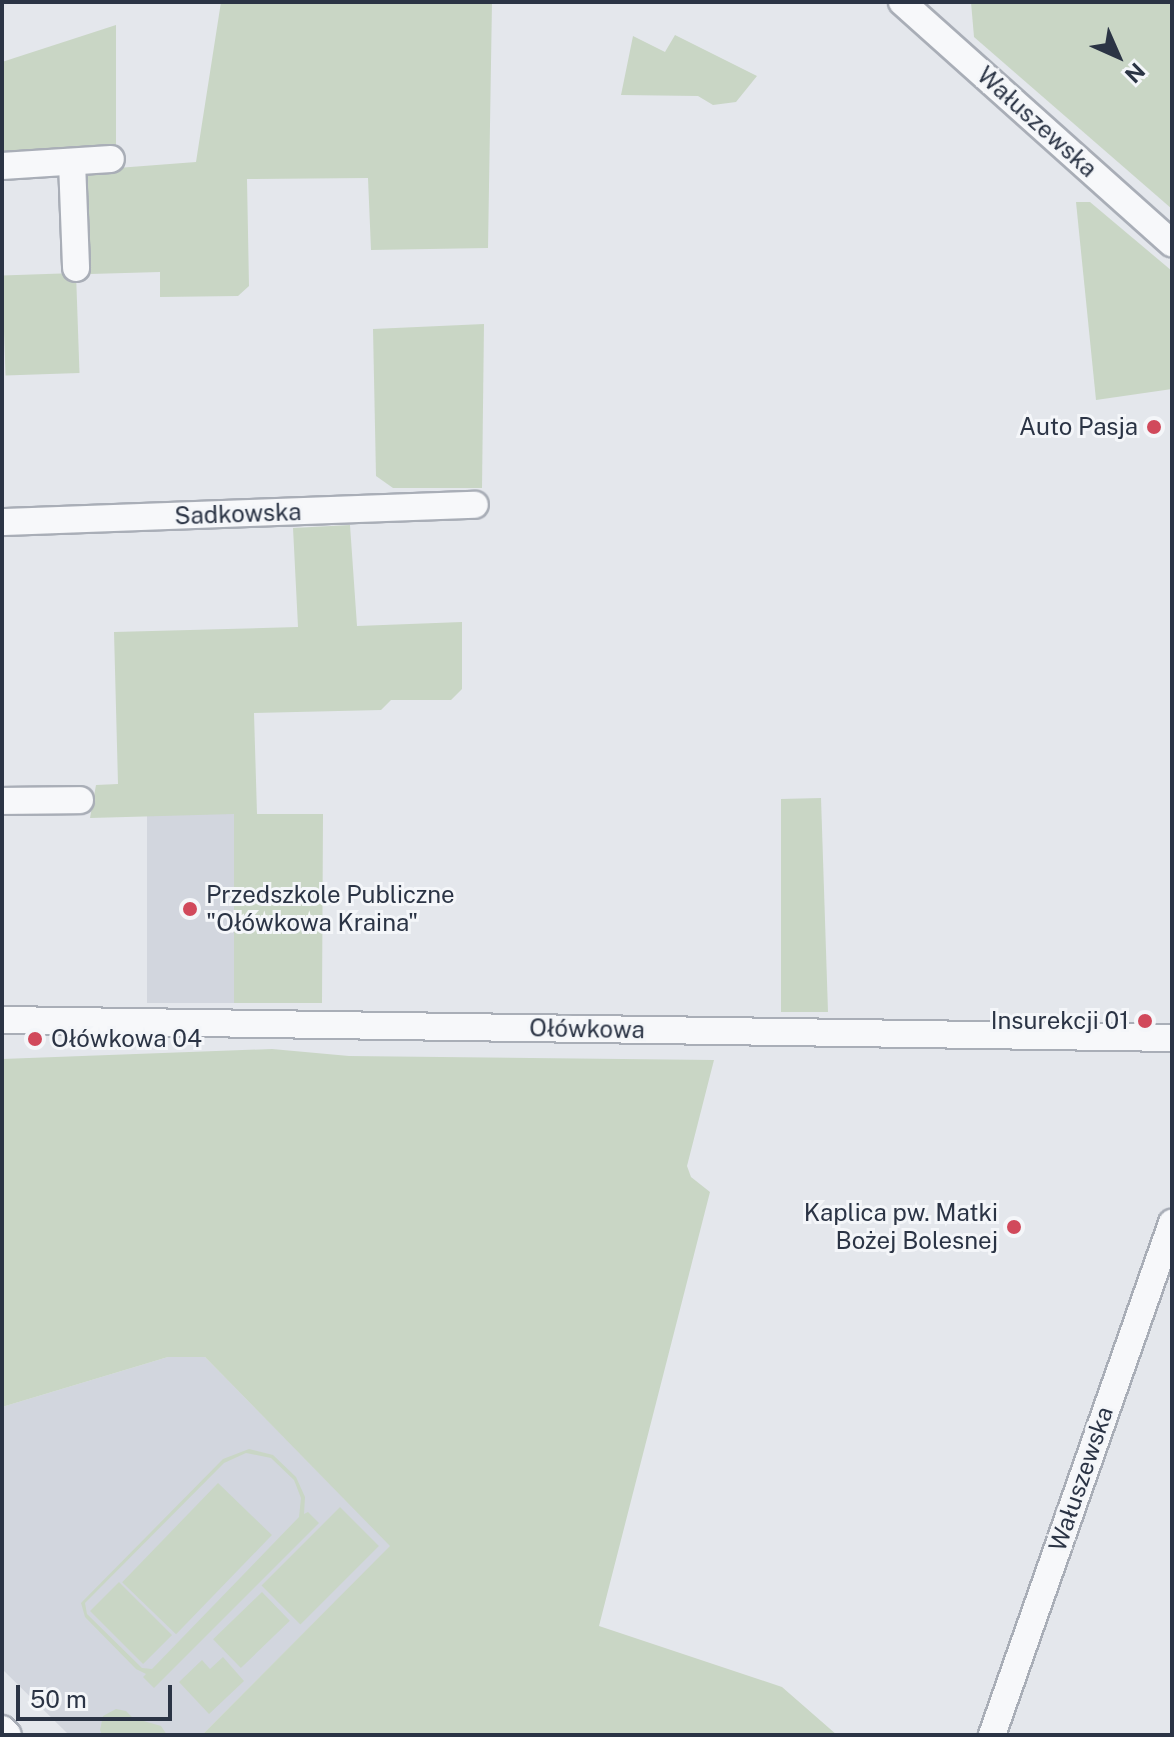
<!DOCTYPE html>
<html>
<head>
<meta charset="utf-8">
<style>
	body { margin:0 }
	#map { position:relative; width:1174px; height:1737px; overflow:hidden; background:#e4e7ec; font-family:"Public Sans",sans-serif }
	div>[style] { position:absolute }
	.built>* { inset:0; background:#d2d6de; transform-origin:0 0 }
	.green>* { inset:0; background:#c9d6c5; transform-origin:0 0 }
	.roads { filter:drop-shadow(2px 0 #a9aeb7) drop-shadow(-2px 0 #a9aeb7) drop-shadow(0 2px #a9aeb7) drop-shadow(0 -2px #a9aeb7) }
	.minor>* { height:26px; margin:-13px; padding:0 13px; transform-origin:13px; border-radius:13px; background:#f7f8fa }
	.dots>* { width:22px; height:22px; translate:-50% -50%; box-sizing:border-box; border:4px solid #f4f6f9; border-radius:50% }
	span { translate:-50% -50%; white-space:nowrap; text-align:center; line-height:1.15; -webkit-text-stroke:6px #f4f6f9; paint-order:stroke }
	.street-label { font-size:24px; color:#2b3445 }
	.poi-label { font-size:24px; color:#2b3445 }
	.right { translate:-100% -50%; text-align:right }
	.left { translate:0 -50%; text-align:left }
	.frame { position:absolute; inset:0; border:4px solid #2b3445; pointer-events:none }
	.north { position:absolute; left:1078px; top:16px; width:80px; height:80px; -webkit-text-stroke:6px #f4f6f9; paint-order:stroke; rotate:135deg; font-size:22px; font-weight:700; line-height:32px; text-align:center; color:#2b3445 }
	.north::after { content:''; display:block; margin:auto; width:28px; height:36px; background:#2b3445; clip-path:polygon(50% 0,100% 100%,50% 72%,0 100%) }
	.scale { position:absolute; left:16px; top:1685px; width:156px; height:36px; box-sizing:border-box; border:4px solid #2b3445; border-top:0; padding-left:10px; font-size:24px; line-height:28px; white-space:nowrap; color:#2b3445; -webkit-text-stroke:6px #f4f6f9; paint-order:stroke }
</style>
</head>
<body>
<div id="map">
	<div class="built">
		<i style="left:235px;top:814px;width:189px;height:88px;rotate:90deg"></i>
		<i style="clip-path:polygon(168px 1357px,205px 1357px,391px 1546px,202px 1735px,69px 1735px,2px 1669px,2px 1407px)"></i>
	</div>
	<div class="green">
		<i style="clip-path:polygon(221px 2px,492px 2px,488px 248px,371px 250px,368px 178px,247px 179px,249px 286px,238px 296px,160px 297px,160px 272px,90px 274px,84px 258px,83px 179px,91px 170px,196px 162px)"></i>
		<i style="clip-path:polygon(971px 2px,1172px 2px,1172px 209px,974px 37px)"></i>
		<i style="clip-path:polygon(116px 25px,116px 149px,2px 155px,2px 62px)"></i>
		<i style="clip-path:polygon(675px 35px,757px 76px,736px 102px,713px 105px,698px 96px,621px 95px,633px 36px,665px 52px)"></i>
		<i style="clip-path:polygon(1076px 202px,1090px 202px,1172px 271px,1172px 389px,1096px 400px)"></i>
		<i style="left:76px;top:273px;width:100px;height:74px;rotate:88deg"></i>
		<i style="clip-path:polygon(484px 324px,482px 488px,393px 488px,376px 476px,373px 329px)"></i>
		<i style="clip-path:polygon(350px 525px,357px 626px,462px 622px,462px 689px,451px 700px,391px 700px,381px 710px,254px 713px,257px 814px,323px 814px,322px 1003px,234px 1003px,234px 814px,90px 818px,96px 785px,118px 784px,114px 632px,298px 627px,293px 528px)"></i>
		<i style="clip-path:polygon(821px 798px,828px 1012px,781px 1012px,781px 799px)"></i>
		<i style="clip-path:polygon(272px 1049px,349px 1056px,714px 1060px,687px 1166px,691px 1177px,710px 1192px,599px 1626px,782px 1687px,837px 1735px,202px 1735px,390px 1546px,205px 1357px,168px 1357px,2px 1407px,2px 1059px)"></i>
		<i style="clip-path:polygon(evenodd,249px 1449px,273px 1455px,296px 1477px,305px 1497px,304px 1514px,308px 1512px,319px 1523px,154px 1688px,143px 1677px,146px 1674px,136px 1669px,85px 1617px,81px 1603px,223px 1459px,249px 1449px,246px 1453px,271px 1458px,294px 1480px,301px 1498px,299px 1517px,152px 1669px,142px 1668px,87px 1614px,85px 1603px,224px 1463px,246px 1453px)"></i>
		<i style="left:218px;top:1483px;width:75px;height:138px;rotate:44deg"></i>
		<i style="left:340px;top:1507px;width:55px;height:111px;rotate:45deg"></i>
		<i style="left:119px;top:1582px;width:75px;height:41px;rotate:45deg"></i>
		<i style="left:262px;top:1592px;width:40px;height:68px;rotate:46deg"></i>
		<i style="clip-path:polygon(223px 1657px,244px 1681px,209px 1714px,179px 1682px,202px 1660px,210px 1669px)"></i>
		<i style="clip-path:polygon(116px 1709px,126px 1711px,133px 1718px,161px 1726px,167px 1735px,102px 1735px,100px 1730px,103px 1716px)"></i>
	</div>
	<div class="roads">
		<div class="minor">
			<i style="left:902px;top:2px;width:362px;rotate:41.8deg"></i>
			<i style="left:72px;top:162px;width:106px;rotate:87.8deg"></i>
			<i style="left:2px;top:166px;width:109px;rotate:-3.7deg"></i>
			<i style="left:2px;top:522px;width:473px;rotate:-2.1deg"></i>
			<i style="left:2px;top:801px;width:78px;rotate:-0.7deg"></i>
			<i style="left:2px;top:1020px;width:1170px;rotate:0.88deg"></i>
			<i style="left:2px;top:1729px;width:8px;rotate:45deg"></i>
			<i style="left:992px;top:1735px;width:543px;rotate:-70.63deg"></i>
		</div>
	</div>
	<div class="dots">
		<i style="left:1154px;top:427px;background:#d1495b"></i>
		<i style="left:190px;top:909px;background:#d1495b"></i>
		<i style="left:1145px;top:1021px;background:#d1495b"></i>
		<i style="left:35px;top:1039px;background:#d1495b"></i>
		<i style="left:1014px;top:1227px;background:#d1495b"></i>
	</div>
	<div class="street-label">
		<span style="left:1037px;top:122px;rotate:42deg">Wałuszewska</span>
		<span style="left:238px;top:514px;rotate:-2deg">Sadkowska</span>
		<span style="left:587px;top:1029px;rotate:1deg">Ołówkowa</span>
		<span style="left:1081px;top:1479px;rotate:-71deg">Wałuszewska</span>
	</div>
	<div class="poi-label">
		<span class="right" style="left:1138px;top:427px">Auto Pasja</span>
		<span class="left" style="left:206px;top:909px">Przedszkole Publiczne<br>"Ołówkowa Kraina"</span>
		<span class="right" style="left:1129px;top:1021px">Insurekcji 01</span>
		<span class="left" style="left:51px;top:1039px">Ołówkowa 04</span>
		<span class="right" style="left:998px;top:1227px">Kaplica pw. Matki<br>Bożej Bolesnej</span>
	</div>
	<div class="frame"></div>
	<div class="north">N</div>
	<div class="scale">50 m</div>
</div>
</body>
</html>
